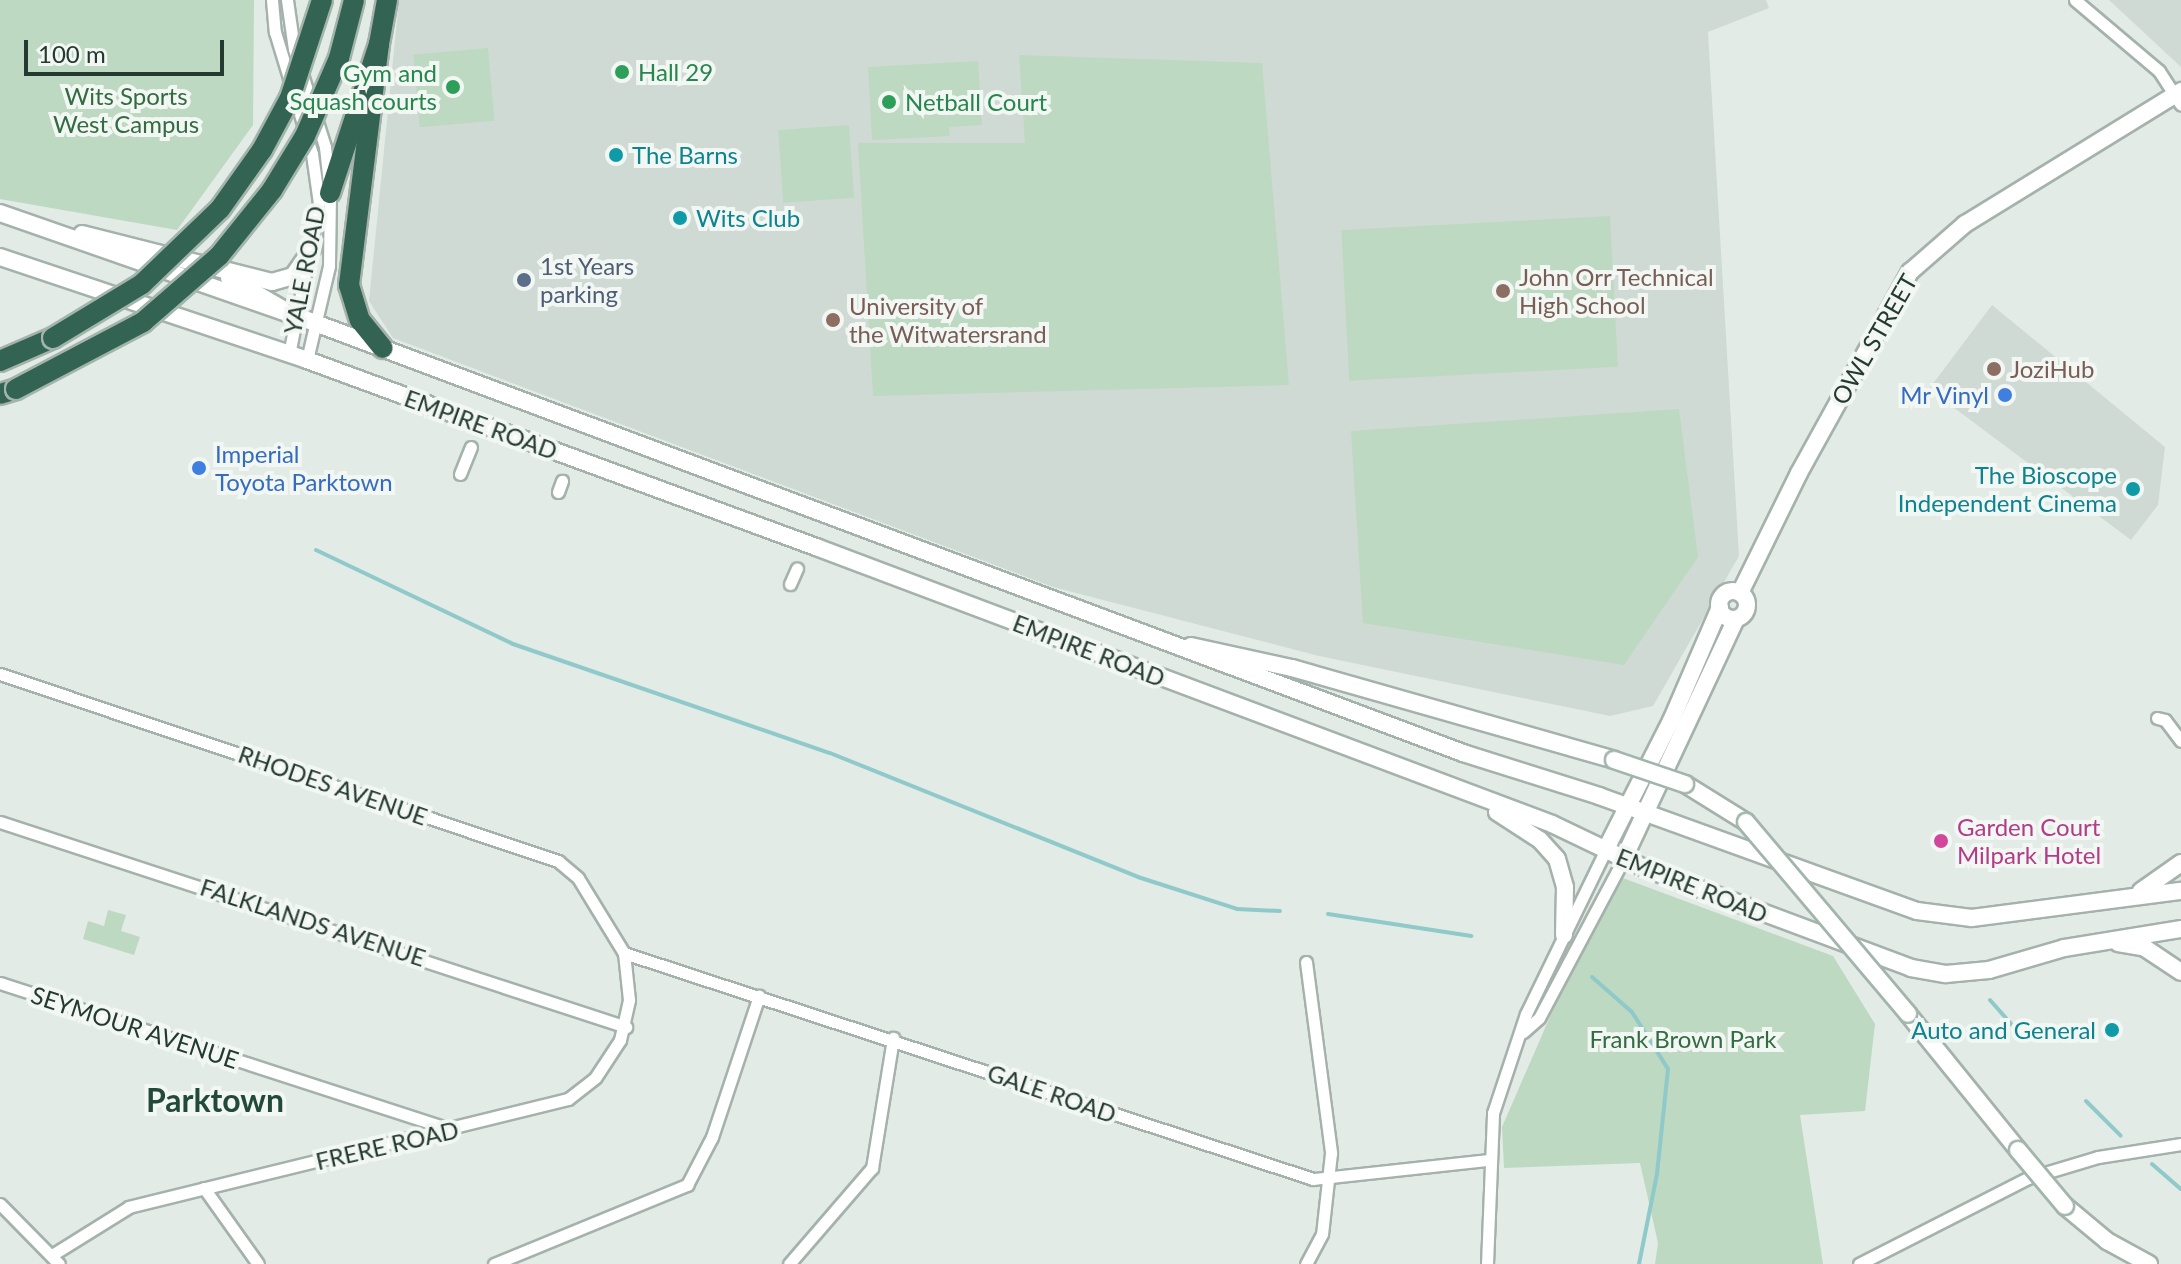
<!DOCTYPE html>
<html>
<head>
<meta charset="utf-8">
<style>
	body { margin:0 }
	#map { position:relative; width:2181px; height:1264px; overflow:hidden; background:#e2ebe6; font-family:Lato,sans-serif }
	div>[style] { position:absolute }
	.built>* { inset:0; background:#d0dad4 }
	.green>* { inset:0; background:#bdd9c1; transform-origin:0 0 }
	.stream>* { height:4px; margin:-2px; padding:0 2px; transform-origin:2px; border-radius:2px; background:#90c9ca }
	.roads { filter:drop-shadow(2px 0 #a5b2ac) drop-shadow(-2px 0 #a5b2ac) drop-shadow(0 2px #a5b2ac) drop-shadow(0 -2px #a5b2ac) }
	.street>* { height:11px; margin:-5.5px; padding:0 5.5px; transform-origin:5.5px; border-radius:5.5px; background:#fff }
	.secondary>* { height:16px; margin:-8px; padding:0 8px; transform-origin:8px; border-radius:8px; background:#fff }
	.secondary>.ring { margin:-8px; padding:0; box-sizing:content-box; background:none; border:16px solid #fff; border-radius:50% }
	.highway>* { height:20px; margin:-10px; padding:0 10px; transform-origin:10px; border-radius:10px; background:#336352 }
	.bridges { filter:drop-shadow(2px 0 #a2b5ac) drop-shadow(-2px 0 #a2b5ac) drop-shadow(0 2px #a2b5ac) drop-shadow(0 -2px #a2b5ac) }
	.secondary-bridge>* { height:16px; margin:-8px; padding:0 8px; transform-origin:8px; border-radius:8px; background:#fff }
	.highway-bridge>* { height:20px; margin:-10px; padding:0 10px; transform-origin:10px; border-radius:10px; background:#336352 }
	.dots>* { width:22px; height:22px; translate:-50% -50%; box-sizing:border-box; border:4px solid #f2f7f4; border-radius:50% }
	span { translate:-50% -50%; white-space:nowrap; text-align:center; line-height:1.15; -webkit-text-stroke:8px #f2f7f4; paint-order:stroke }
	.leisure-label { font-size:24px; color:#27864d }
	.left { translate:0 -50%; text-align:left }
	.right { translate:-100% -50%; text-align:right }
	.park-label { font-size:24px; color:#336c41 }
	.culture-label { font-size:24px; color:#0d838f }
	.service-label { font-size:24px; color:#4e5e75 }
	.street-label { font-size:24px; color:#243a31 }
	.education-label { font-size:24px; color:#785e54 }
	.shop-label { font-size:24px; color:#366cbe }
	.hotel-label { font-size:24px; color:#b23c85 }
	.district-label { font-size:32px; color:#224a3a; font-weight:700 }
	.scale { position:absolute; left:24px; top:40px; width:200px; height:36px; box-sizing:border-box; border:4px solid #243a31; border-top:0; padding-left:10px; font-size:24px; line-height:28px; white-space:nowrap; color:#243a31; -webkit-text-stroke:6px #f2f7f4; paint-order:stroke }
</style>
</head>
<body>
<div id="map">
	<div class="built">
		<i style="clip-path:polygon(399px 0,1766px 0,1769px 8px,1708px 32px,1739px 556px,1653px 706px,1610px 716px,1319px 656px,1053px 587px,393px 338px,369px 301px)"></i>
		<i style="clip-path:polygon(2110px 0,2181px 0,2181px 67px,2109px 0)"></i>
		<i style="clip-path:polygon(1992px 305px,2165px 447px,2158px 505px,2131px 540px,1929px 389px)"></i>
	</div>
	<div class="green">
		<i style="clip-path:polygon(0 0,254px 0,253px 125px,177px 230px,0 199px)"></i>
		<i style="left:488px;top:48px;width:73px;height:75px;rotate:85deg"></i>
		<i style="clip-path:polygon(1019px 55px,1262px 63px,1289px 385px,873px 396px,858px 143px,1025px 143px)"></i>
		<i style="clip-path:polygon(978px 61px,982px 125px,949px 127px,950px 136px,872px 140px,868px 67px)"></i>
		<i style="left:849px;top:125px;width:73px;height:71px;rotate:86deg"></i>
		<i style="left:1610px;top:216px;width:151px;height:269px;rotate:87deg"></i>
		<i style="clip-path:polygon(1679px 409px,1698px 557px,1624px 665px,1363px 623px,1351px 431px)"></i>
		<i style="clip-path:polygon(1612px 874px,1833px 956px,1875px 1024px,1865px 1111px,1800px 1115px,1823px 1264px,1655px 1264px,1658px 1243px,1640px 1163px,1504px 1168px,1502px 1127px)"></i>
		<i style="clip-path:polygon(108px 910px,126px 915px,121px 931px,140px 937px,134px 955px,83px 939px,88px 921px,104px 926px)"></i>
	</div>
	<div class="stream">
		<i style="left:316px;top:550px;width:218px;rotate:25.5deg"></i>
		<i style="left:513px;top:644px;width:335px;rotate:19deg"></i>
		<i style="left:830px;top:753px;width:332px;rotate:21.9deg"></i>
		<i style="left:1138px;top:877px;width:104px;rotate:17.9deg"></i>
		<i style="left:1237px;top:909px;width:43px;rotate:2.7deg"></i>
		<i style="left:1328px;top:914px;width:145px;rotate:8.7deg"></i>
		<i style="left:1592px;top:977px;width:53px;rotate:41.2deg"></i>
		<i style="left:1632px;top:1012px;width:67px;rotate:57.7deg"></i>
		<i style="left:1668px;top:1069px;width:106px;rotate:96deg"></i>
		<i style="left:1657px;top:1174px;width:92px;rotate:101.3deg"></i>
		<i style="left:1990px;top:1000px;width:45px;rotate:48.6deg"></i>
		<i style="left:2086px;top:1101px;width:49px;rotate:45deg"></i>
		<i style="left:2152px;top:1164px;width:38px;rotate:41deg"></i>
	</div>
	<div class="roads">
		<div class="street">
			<i style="left:272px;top:0;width:32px;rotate:85deg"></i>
			<i style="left:275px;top:32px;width:127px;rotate:73.1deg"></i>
			<i style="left:312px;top:154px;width:49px;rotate:81.9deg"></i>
			<i style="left:319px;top:203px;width:154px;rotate:101.2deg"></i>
			<i style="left:287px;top:0;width:49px;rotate:81.9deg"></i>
			<i style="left:294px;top:49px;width:103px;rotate:72.4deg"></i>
			<i style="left:325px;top:147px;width:46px;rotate:83.8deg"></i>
			<i style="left:330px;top:193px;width:73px;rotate:90.8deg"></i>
			<i style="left:329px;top:266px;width:97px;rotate:103.2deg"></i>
			<i style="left:2075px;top:0;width:110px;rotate:40.2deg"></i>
			<i style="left:2159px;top:71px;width:40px;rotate:57.1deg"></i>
			<i style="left:460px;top:474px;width:29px;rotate:-68deg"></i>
			<i style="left:558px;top:492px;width:12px;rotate:-70deg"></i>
			<i style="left:790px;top:584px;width:17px;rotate:-66deg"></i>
			<i style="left:0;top:674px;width:589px;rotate:18.53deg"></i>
			<i style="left:558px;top:861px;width:26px;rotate:40deg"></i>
			<i style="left:578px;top:878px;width:88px;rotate:58.5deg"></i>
			<i style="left:624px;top:953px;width:47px;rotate:83.9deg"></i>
			<i style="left:629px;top:1000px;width:41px;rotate:102.7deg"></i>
			<i style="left:620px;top:1040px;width:45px;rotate:123.3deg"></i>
			<i style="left:595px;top:1078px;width:34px;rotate:142deg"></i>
			<i style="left:568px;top:1099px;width:452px;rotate:166.2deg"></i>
			<i style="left:129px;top:1207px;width:91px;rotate:148.1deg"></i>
			<i style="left:2157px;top:718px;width:8px;rotate:14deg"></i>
			<i style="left:2165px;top:720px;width:26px;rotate:53deg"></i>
			<i style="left:0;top:822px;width:659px;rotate:18.13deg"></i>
			<i style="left:624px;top:953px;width:725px;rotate:18.16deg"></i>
			<i style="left:1313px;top:1179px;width:176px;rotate:-6.2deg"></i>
			<i style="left:1306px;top:962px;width:193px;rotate:82.5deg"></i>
			<i style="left:1331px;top:1153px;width:81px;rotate:96.3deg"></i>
			<i style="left:1322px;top:1234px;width:34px;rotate:118deg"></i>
			<i style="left:0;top:983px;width:475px;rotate:18deg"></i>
			<i style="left:1523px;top:1032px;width:21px;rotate:-41deg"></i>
			<i style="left:1539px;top:1018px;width:181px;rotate:-62deg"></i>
			<i style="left:204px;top:1188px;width:93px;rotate:54.6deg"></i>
			<i style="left:0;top:1204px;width:84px;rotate:45.5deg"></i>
			<i style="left:494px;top:1264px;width:209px;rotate:-22.3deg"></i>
			<i style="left:687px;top:1185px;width:54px;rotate:-62.5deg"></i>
			<i style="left:712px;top:1137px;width:149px;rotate:-71.6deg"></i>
			<i style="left:789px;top:1264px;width:127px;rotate:-49.2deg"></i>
			<i style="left:872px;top:1168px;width:132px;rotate:-80.8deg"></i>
			<i style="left:1487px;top:1264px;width:151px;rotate:-87.7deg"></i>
			<i style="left:1493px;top:1113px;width:104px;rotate:-71.6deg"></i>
			<i style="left:1526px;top:1014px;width:183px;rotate:-64.1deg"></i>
			<i style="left:1859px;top:1264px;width:190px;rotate:-27deg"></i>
			<i style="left:2028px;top:1178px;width:73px;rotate:-16.7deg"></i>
			<i style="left:2098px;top:1157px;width:84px;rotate:-8.9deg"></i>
		</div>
		<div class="secondary">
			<i style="left:0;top:213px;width:334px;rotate:19.2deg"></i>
			<i style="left:315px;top:323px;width:1226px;rotate:20.53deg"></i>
			<i style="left:1463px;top:753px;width:143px;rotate:17.5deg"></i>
			<i style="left:1599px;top:796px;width:338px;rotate:19.9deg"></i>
			<i style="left:1917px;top:911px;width:55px;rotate:7.3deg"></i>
			<i style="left:1972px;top:918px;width:211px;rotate:-7.4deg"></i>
			<i style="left:82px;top:234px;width:196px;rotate:14.2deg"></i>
			<i style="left:272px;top:282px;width:22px;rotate:-16deg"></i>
			<i style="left:293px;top:276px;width:35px;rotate:-55deg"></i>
			<i style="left:0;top:257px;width:324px;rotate:18.5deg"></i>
			<i style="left:307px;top:360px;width:542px;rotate:20.17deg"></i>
			<i style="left:816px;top:547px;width:786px;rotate:20.62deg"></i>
			<i style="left:1552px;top:824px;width:102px;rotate:25.6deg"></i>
			<i style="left:1644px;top:868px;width:285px;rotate:20.5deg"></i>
			<i style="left:1911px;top:968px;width:36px;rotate:10deg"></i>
			<i style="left:1946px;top:974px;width:43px;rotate:-5.3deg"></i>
			<i style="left:1989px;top:970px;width:78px;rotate:-16.3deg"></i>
			<i style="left:2064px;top:948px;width:119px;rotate:-9.2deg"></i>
			<i style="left:229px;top:278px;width:60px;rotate:30deg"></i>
			<i class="ring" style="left:1719px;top:591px;width:12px;height:12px"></i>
			<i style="left:1740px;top:593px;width:134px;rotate:-63.8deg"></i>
			<i style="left:1799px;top:473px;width:230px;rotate:-61.1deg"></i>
			<i style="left:1910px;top:272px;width:73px;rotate:-41.1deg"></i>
			<i style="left:1965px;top:224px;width:254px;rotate:-31.6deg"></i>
			<i style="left:1191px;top:646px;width:103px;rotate:12.3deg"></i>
			<i style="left:1292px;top:668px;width:335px;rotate:15.9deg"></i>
			<i style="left:1685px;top:784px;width:72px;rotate:31.9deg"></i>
			<i style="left:1497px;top:812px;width:51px;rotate:33.1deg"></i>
			<i style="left:1540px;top:840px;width:25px;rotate:48deg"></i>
			<i style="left:1557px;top:859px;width:29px;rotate:74deg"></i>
			<i style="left:1565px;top:887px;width:48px;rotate:91.2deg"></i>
			<i style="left:1606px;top:849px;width:144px;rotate:-63.1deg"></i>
			<i style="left:1671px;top:721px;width:124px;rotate:-66.7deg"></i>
			<i style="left:1624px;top:858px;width:264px;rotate:-64.9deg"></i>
			<i style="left:2141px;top:891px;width:49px;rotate:-35deg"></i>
			<i style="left:2118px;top:943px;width:27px;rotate:10deg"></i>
			<i style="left:2145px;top:948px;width:43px;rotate:33.7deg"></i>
			<i style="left:1908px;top:1014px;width:175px;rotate:51deg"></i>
			<i style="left:2065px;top:1206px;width:55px;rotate:39.8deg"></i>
			<i style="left:2107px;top:1241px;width:48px;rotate:28.7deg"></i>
		</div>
		<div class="highway">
			<i style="left:379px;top:44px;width:243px;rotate:97.1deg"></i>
			<i style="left:349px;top:285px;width:37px;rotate:73deg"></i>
			<i style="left:360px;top:320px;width:36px;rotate:51deg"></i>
			<i style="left:330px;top:193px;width:157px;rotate:-71.8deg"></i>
			<i style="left:379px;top:44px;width:45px;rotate:-79.7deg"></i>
			<i style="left:0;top:361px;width:58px;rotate:-23.5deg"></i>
			<i style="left:0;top:394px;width:17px;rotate:-17deg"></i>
		</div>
	</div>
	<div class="bridges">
		<div class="secondary-bridge">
			<i style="left:1614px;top:760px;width:75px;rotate:18.7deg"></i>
			<i style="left:1746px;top:822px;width:251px;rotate:49.8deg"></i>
			<i style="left:2018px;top:1150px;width:73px;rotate:50deg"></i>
		</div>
		<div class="highway-bridge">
			<i style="left:53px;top:338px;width:104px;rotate:-31.2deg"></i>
			<i style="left:142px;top:284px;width:108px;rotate:-43.9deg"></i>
			<i style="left:220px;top:209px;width:72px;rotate:-54.6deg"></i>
			<i style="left:262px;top:150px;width:59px;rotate:-61.7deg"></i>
			<i style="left:290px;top:98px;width:103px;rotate:-71.9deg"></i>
			<i style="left:16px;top:389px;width:144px;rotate:-27.8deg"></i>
			<i style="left:143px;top:322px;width:101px;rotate:-41deg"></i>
			<i style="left:219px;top:256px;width:85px;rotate:-51.2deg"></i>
			<i style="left:272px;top:190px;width:63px;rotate:-58.6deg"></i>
			<i style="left:305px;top:136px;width:85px;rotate:-66.4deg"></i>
			<i style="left:339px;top:58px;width:60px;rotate:-75.5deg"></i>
		</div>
	</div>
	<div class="dots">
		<i style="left:622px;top:72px;background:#2e9e5b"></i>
		<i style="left:453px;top:87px;background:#2e9e5b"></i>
		<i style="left:889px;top:102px;background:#2e9e5b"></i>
		<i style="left:616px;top:155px;background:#0f9aa8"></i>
		<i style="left:680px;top:218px;background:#0f9aa8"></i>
		<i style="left:524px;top:280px;background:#5c6f8a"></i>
		<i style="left:1503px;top:291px;background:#8d6e63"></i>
		<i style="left:833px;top:320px;background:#8d6e63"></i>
		<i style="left:1994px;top:369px;background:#8d6e63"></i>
		<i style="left:2005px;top:395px;background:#3f7fe0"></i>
		<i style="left:199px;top:468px;background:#3f7fe0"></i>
		<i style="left:2133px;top:489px;background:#0f9aa8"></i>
		<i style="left:1941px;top:841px;background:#d1479c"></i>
		<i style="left:2112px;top:1030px;background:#0f9aa8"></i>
	</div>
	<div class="leisure-label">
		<span class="left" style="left:638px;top:72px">Hall 29</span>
		<span class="right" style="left:437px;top:87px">Gym and<br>Squash courts</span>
		<span class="left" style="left:905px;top:102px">Netball Court</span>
	</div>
	<div class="park-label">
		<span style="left:126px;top:110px">Wits Sports<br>West Campus</span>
		<span style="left:1683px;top:1039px">Frank Brown Park</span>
	</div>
	<div class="culture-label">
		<span class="left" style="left:632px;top:155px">The Barns</span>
		<span class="left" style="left:696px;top:218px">Wits Club</span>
		<span class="right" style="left:2117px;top:489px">The Bioscope<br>Independent Cinema</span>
		<span class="right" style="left:2096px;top:1030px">Auto and General</span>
	</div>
	<div class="service-label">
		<span class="left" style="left:540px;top:280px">1st Years<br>parking</span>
	</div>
	<div class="street-label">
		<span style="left:304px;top:270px;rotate:-79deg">YALE ROAD</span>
		<span style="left:1874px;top:339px;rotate:-60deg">OWL STREET</span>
		<span style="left:481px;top:424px;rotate:20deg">EMPIRE ROAD</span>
		<span style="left:1089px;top:650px;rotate:21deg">EMPIRE ROAD</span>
		<span style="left:333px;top:785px;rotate:19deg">RHODES AVENUE</span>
		<span style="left:1692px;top:885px;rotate:22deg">EMPIRE ROAD</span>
		<span style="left:313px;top:922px;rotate:18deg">FALKLANDS AVENUE</span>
		<span style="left:135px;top:1027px;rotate:18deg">SEYMOUR AVENUE</span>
		<span style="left:1052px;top:1093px;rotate:19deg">GALE ROAD</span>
		<span style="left:387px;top:1145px;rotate:-13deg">FRERE ROAD</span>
	</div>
	<div class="education-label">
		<span class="left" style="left:1519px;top:291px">John Orr Technical<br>High School</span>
		<span class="left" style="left:849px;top:320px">University of<br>the Witwatersrand</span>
		<span class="left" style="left:2010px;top:369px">JoziHub</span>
	</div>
	<div class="shop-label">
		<span class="right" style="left:1989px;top:395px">Mr Vinyl</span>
		<span class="left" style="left:215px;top:468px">Imperial<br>Toyota Parktown</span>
	</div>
	<div class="hotel-label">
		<span class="left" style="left:1957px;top:841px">Garden Court<br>Milpark Hotel</span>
	</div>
	<div class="district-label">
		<span style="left:215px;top:1100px">Parktown</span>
	</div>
	<div class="scale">100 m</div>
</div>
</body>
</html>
